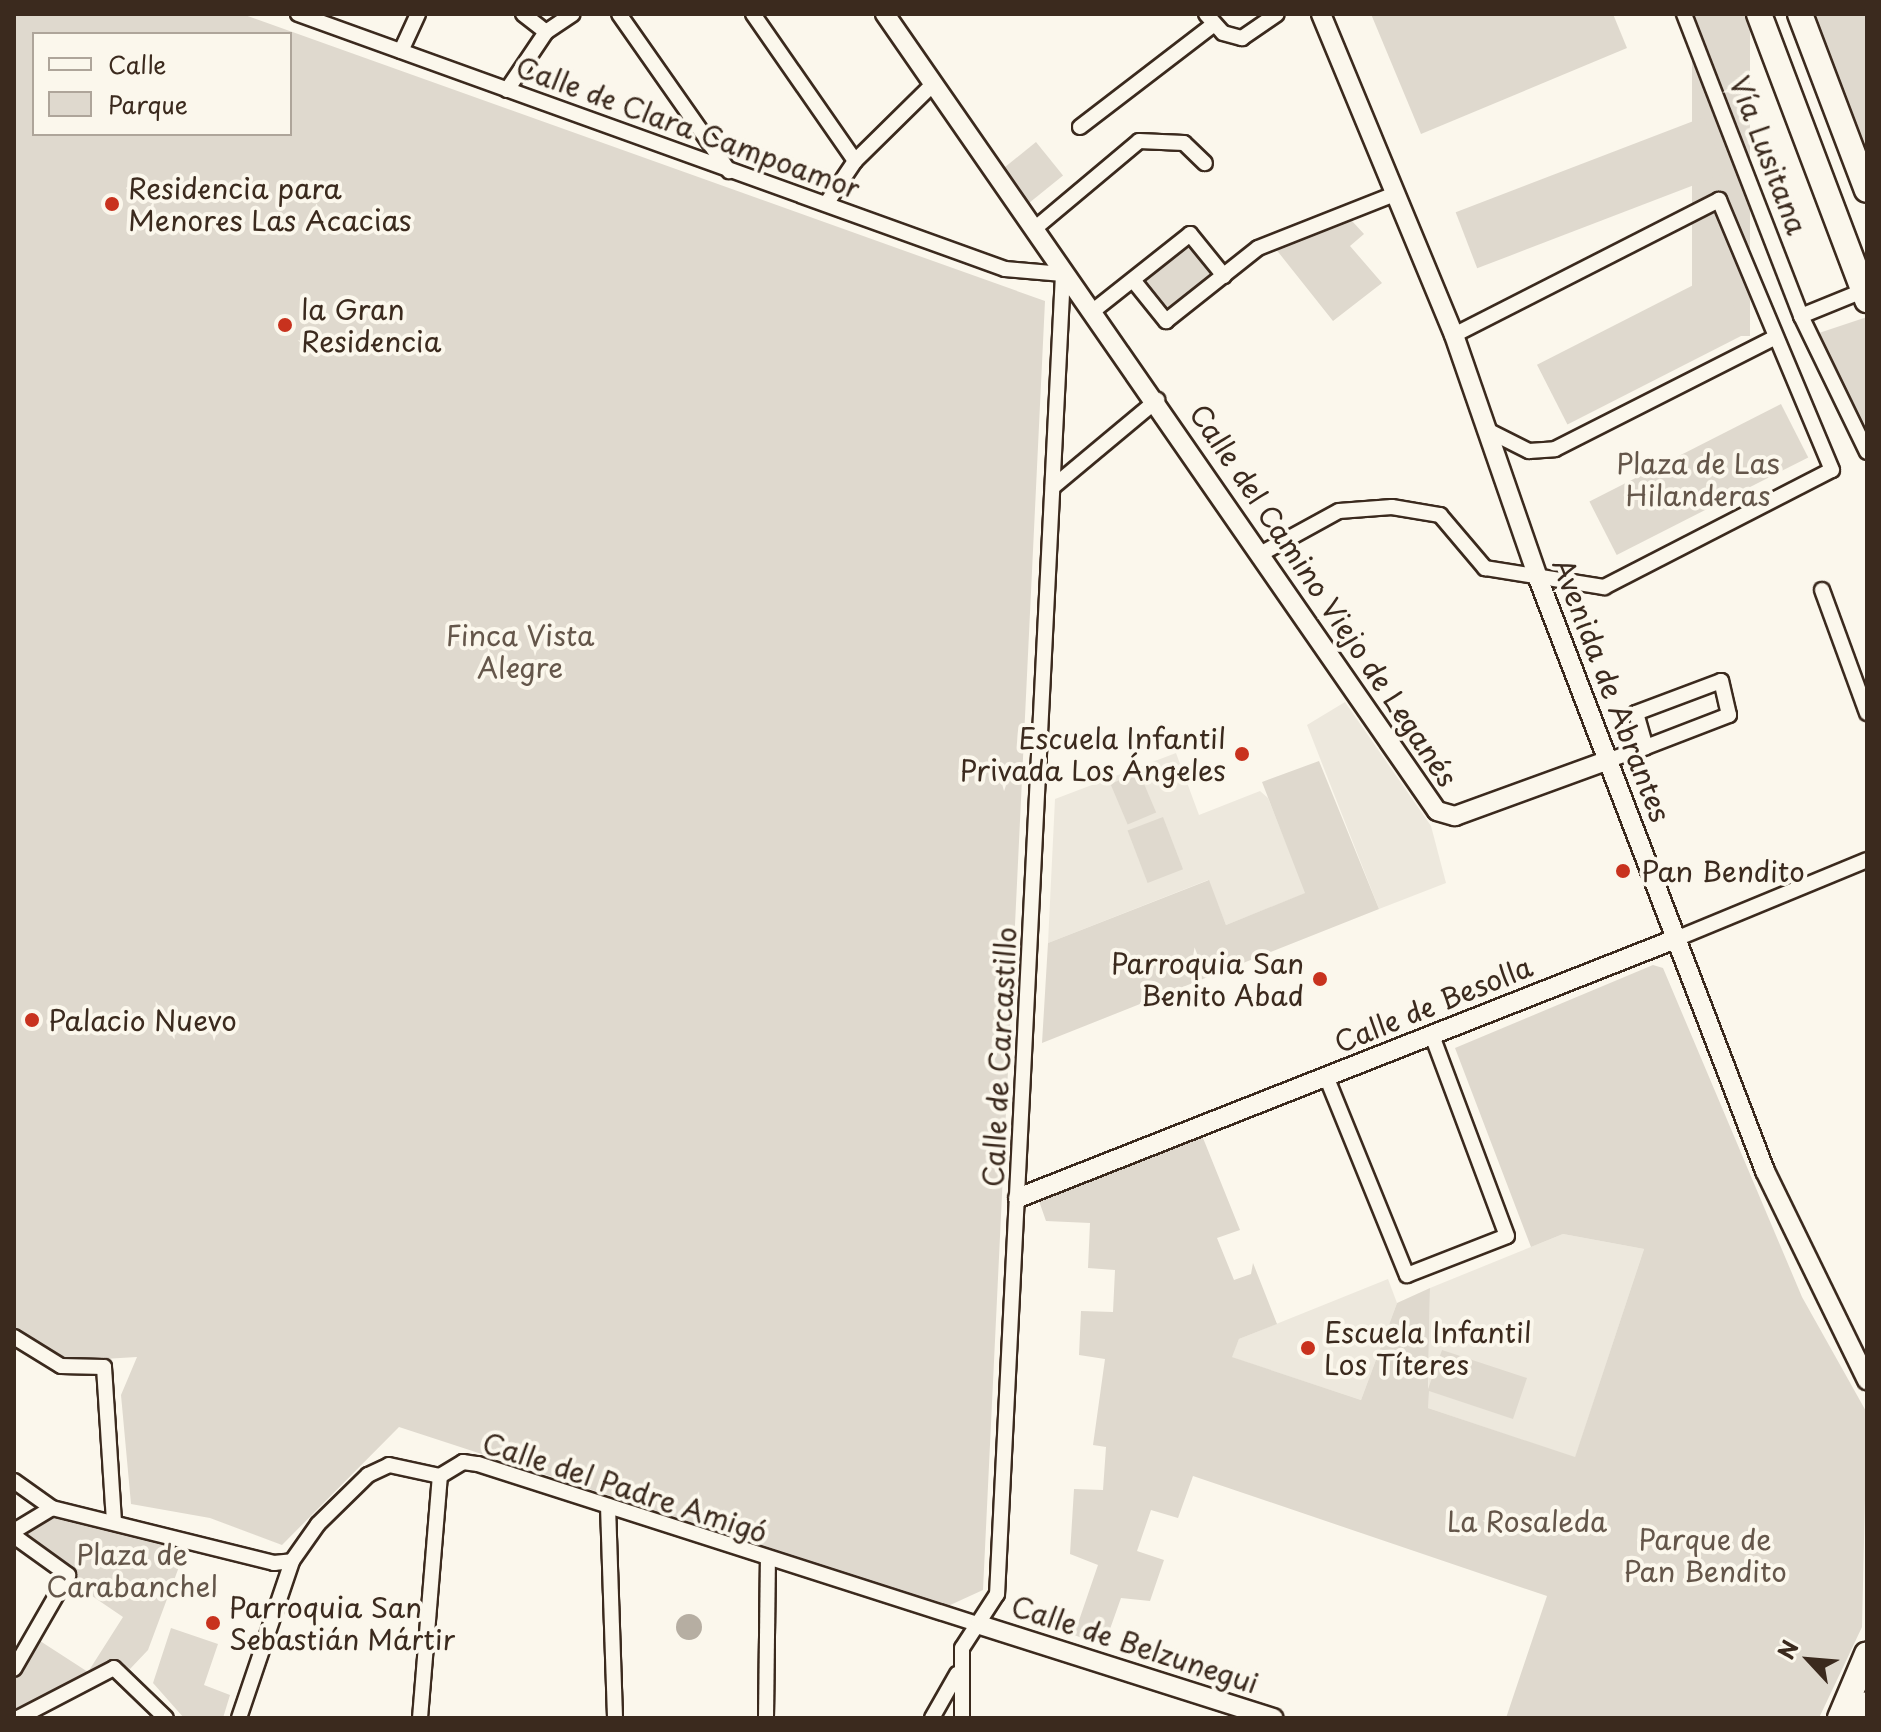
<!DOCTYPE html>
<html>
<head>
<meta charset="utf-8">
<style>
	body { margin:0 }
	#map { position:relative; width:1881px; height:1732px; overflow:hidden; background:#fbf7ec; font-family:"Playpen Sans",sans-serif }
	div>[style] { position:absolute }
	.built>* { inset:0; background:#ede8dd }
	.green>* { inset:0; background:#dfd9ce; transform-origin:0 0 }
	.water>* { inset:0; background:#b6aea2 }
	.round { border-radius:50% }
	.roads { filter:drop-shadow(2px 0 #3b2a1e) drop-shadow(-2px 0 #3b2a1e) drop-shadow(0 2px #3b2a1e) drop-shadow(0 -2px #3b2a1e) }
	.minor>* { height:14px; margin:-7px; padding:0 7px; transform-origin:7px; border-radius:7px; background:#fbf7ec }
	.tertiary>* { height:18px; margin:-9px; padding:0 9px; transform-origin:9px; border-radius:9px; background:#fbf7ec }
	.primary>* { height:24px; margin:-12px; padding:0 12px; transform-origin:12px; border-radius:12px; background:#fbf7ec }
	.dots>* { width:22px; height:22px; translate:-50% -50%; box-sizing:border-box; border:4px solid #fbf7ec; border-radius:50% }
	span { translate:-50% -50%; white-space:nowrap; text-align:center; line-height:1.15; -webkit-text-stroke:8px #fbf7ec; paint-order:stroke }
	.street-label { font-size:28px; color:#3b2a1e }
	.poi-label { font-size:28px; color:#3b2a1e }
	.left { translate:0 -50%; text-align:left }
	.right { translate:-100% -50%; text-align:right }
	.park-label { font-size:28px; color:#64564a }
	.frame { position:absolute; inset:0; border:16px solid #3b2a1e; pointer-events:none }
	.legend { position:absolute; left:32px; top:32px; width:260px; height:104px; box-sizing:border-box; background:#fbf7ec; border:2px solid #aea59a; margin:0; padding:10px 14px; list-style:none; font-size:24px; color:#3b2a1e }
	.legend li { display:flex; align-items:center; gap:16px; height:40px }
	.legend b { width:40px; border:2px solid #aea59a }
	.north { position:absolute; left:1769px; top:1620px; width:80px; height:80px; -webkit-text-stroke:6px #fbf7ec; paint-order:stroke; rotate:296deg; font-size:22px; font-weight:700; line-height:32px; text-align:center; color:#3b2a1e }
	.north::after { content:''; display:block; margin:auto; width:28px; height:36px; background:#3b2a1e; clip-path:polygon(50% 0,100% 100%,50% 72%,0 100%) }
</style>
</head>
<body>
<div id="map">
	<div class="built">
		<i style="clip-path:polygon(1345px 702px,1431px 826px,1446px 883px,1379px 909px,1307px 725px)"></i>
		<i style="clip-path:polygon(1176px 753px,1199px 815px,1260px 791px,1268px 798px,1306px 893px,1226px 925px,1208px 880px,1048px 943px,1055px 799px)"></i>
		<i style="clip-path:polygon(1563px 1234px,1644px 1249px,1575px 1458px,1428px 1408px,1430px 1288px)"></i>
		<i style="clip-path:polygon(1388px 1279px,1397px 1303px,1361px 1400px,1231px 1357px,1239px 1339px)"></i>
	</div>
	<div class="green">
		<i style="clip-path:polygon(evenodd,14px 14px,242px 14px,1045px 301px,983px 1590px,948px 1606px,399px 1427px,282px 1545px,210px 1518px,131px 1504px,121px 1395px,137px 1357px,70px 1361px,14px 1329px,14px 14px,34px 34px,290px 34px,290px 134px,34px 134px,34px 34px)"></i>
		<i style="clip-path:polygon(1371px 14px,1613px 14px,1627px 48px,1421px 134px)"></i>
		<i style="left:1692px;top:14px;width:58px;height:322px"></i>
		<i style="clip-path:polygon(1810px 14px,1867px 14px,1867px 163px)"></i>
		<i style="left:1704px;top:117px;width:60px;height:266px;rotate:69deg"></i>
		<i style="left:1036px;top:142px;width:43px;height:47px;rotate:51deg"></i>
		<i style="clip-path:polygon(1352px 221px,1364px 234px,1350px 246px,1382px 283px,1333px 321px,1271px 243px)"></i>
		<i style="left:1190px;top:234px;width:54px;height:73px;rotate:51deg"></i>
		<i style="left:1717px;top:273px;width:67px;height:202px;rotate:63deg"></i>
		<i style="clip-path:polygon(1867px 317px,1867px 437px,1816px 334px)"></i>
		<i style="left:1781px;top:404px;width:60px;height:215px;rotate:63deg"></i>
		<i style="clip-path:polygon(1319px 761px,1379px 909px,1042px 1043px,1048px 943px,1209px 880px,1226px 925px,1305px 893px,1262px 782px)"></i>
		<i style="left:1139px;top:772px;width:44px;height:31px;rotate:67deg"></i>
		<i style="left:1163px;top:817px;width:56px;height:38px;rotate:69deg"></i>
		<i style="clip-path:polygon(1653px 965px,1663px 968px,1802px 1297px,1867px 1413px,1862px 1627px,1819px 1718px,1506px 1718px,1547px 1596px,1193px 1476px,1178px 1518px,1151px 1510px,1137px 1551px,1164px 1560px,1150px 1601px,1121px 1598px,1104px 1646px,1074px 1635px,1098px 1565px,1070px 1554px,1074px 1489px,1103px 1490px,1106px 1447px,1093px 1445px,1105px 1359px,1079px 1355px,1081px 1311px,1113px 1312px,1115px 1270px,1088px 1268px,1090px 1223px,1046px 1221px,1039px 1201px,1201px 1133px,1240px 1230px,1217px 1238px,1234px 1280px,1251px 1274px,1253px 1263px,1277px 1324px,1239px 1339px,1232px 1357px,1361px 1400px,1397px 1303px,1430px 1288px,1428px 1389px,1442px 1350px,1527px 1378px,1513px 1419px,1429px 1391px,1428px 1408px,1575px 1457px,1644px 1249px,1563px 1234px,1531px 1247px,1455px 1048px)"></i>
		<i style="clip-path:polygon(56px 1512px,189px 1540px,148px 1650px,130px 1669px,122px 1663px,14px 1718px,14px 1669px,37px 1639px,88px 1672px,123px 1617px,73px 1583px,73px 1567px,20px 1535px)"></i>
		<i style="clip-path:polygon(171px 1628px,218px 1644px,204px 1685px,230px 1695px,223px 1718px,184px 1718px,153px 1683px)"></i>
	</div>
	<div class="water">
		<i class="round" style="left:676px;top:1614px;width:26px;height:26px"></i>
	</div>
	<div class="roads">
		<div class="minor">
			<i style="left:298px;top:14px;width:752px;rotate:19.83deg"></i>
			<i style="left:1005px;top:269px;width:58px;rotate:4.9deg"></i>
			<i style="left:1063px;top:274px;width:1322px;rotate:92.86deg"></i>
			<i style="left:997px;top:1594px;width:64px;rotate:122.9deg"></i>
			<i style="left:962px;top:1648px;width:70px;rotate:90deg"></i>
			<i style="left:523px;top:14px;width:29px;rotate:38deg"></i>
			<i style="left:619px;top:14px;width:192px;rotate:55deg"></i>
			<i style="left:753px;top:14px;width:179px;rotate:55.2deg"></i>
			<i style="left:1206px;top:14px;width:25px;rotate:48deg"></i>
			<i style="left:1223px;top:33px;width:20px;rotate:15deg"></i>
			<i style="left:1242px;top:38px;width:42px;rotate:-34.4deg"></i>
			<i style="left:1684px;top:14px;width:324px;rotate:68.8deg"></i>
			<i style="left:1801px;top:316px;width:151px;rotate:64.1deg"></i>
			<i style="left:401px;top:51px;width:41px;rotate:-65.3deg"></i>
			<i style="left:507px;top:90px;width:70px;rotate:-56.1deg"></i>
			<i style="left:546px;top:32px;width:32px;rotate:-34deg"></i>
			<i style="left:1080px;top:127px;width:169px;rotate:-37.5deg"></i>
			<i style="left:826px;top:204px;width:52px;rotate:-56deg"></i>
			<i style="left:855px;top:161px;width:108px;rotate:-44.6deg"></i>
			<i style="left:1033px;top:230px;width:138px;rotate:-40deg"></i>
			<i style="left:1139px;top:141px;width:45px;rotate:2.5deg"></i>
			<i style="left:1184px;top:143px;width:29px;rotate:44deg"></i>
			<i style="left:1133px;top:280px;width:53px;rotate:51.2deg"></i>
			<i style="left:1166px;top:321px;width:117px;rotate:-38.4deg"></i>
			<i style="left:1258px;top:248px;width:149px;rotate:-21.6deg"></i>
			<i style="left:1093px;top:311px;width:124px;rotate:-38.4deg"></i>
			<i style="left:1190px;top:234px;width:54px;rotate:51deg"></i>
			<i style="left:1801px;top:316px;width:71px;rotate:-22.2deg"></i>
			<i style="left:1489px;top:431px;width:45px;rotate:26.6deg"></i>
			<i style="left:1529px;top:451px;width:26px;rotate:-4deg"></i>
			<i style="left:1555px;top:449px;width:246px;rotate:-26.9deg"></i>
			<i style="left:1053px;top:487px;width:136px;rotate:-39.9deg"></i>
			<i style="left:1264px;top:552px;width:85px;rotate:-28.7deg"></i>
			<i style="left:1339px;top:511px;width:53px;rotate:-4.3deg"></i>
			<i style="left:1392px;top:507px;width:49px;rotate:9.5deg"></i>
			<i style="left:1440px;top:515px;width:70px;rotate:49.7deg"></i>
			<i style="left:1485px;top:568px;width:121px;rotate:9.1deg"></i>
			<i style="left:1604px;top:587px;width:256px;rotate:-27.2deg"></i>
			<i style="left:1832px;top:470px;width:293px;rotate:-112.7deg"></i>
			<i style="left:1719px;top:200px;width:297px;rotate:153deg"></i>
			<i style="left:1822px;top:590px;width:131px;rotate:69.9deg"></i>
			<i style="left:1609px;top:760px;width:39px;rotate:-19deg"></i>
			<i style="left:1646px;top:747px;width:89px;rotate:-21.1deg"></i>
			<i style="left:1729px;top:715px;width:35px;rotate:-103deg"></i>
			<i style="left:1721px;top:681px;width:91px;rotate:159.4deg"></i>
			<i style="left:1636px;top:713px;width:35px;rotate:74deg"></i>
			<i style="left:1678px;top:938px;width:204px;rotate:-22.4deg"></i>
			<i style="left:1326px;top:1076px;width:215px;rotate:67.9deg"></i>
			<i style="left:1407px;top:1275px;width:107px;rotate:-21.3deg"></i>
			<i style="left:1507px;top:1236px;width:215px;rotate:-110.5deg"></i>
			<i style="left:14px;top:1337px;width:55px;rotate:31.7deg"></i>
			<i style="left:61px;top:1366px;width:43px;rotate:1.3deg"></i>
			<i style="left:104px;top:1367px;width:154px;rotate:86.3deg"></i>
			<i style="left:440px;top:1476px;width:27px;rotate:-31deg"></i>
			<i style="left:463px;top:1462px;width:15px;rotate:8deg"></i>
			<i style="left:478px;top:1464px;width:527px;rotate:17.78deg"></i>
			<i style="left:14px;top:1481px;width:47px;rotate:35.4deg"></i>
			<i style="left:52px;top:1508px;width:229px;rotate:13.9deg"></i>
			<i style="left:274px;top:1563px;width:18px;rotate:-6deg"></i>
			<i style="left:608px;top:1506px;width:212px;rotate:88.1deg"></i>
			<i style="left:14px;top:1531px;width:44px;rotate:-31.2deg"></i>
			<i style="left:14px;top:1536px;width:67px;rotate:35.8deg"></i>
			<i style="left:68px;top:1575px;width:108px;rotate:119.9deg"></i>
			<i style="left:18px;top:1718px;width:108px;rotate:-27.5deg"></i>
			<i style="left:114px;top:1668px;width:72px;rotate:43.9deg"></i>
			<i style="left:239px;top:1718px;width:166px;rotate:-71.3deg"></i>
			<i style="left:292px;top:1561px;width:45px;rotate:-54.9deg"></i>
			<i style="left:318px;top:1524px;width:70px;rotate:-44.4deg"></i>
			<i style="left:368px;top:1475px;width:23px;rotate:-25deg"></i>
			<i style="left:389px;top:1465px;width:52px;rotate:12.2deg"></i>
			<i style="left:420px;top:1718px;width:243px;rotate:-85.3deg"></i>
			<i style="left:766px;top:1718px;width:159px;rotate:-89.3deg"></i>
			<i style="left:932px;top:1718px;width:51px;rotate:-60.4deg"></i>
		</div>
		<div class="tertiary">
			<i style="left:885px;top:14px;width:969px;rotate:55.29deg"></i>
			<i style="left:1437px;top:811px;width:19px;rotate:16deg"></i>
			<i style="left:1455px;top:816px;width:164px;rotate:-20deg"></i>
			<i style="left:1321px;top:14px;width:347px;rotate:67.5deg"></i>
			<i style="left:1454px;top:335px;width:257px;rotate:70.9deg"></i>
			<i style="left:1538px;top:578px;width:635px;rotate:69.05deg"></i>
			<i style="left:1765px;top:1171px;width:233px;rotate:64deg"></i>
			<i style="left:1018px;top:1198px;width:709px;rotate:-21.5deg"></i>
			<i style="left:980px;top:1625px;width:308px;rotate:17.6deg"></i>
		</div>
		<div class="primary">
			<i style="left:1759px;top:14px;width:306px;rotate:69.3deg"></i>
			<i style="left:1800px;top:14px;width:188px;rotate:69.2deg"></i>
			<i style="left:1840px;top:1718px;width:69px;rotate:-67.1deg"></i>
			<i style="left:1861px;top:1718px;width:15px;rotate:-67deg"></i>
		</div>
	</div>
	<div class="dots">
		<i style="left:112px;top:204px;background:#c8321e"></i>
		<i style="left:285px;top:325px;background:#c8321e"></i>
		<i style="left:1242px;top:754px;background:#c8321e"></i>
		<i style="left:1623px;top:871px;background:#c8321e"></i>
		<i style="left:1320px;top:979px;background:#c8321e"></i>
		<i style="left:32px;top:1020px;background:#c8321e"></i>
		<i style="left:1308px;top:1348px;background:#c8321e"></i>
		<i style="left:213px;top:1623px;background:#c8321e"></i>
	</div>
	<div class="street-label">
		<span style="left:688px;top:127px;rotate:20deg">Calle de Clara Campoamor</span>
		<span style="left:1769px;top:155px;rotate:69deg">Vía Lusitana</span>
		<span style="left:1324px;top:595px;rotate:56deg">Calle del Camino Viejo de Leganés</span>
		<span style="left:1612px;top:690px;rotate:69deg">Avenida de Abrantes</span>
		<span style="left:1433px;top:1004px;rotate:-22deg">Calle de Besolla</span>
		<span style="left:999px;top:1057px;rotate:-87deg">Calle de Carcastillo</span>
		<span style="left:625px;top:1487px;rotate:18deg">Calle del Padre Amigó</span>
		<span style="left:1135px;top:1644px;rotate:18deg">Calle de Belzunegui</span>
	</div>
	<div class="poi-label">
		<span class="left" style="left:128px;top:204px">Residencia para<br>Menores Las Acacias</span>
		<span class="left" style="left:301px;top:325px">la Gran<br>Residencia</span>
		<span class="right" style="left:1226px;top:754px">Escuela Infantil<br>Privada Los Ángeles</span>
		<span class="left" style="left:1641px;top:871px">Pan Bendito</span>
		<span class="right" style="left:1304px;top:979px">Parroquia San<br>Benito Abad</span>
		<span class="left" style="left:48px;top:1020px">Palacio Nuevo</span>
		<span class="left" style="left:1324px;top:1348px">Escuela Infantil<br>Los Títeres</span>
		<span class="left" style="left:229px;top:1623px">Parroquia San<br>Sebastián Mártir</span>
	</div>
	<div class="park-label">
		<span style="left:1698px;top:479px">Plaza de Las<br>Hilanderas</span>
		<span style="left:520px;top:651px">Finca Vista<br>Alegre</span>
		<span style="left:1527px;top:1521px">La Rosaleda</span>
		<span style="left:1705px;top:1555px">Parque de<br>Pan Bendito</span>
		<span style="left:132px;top:1570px">Plaza de<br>Carabanchel</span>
	</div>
	<div class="frame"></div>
	<ul class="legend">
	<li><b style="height:10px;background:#fbf7ec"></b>Calle</li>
	<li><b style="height:22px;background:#dfd9ce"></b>Parque</li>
	</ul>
	<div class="north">N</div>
</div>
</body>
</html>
